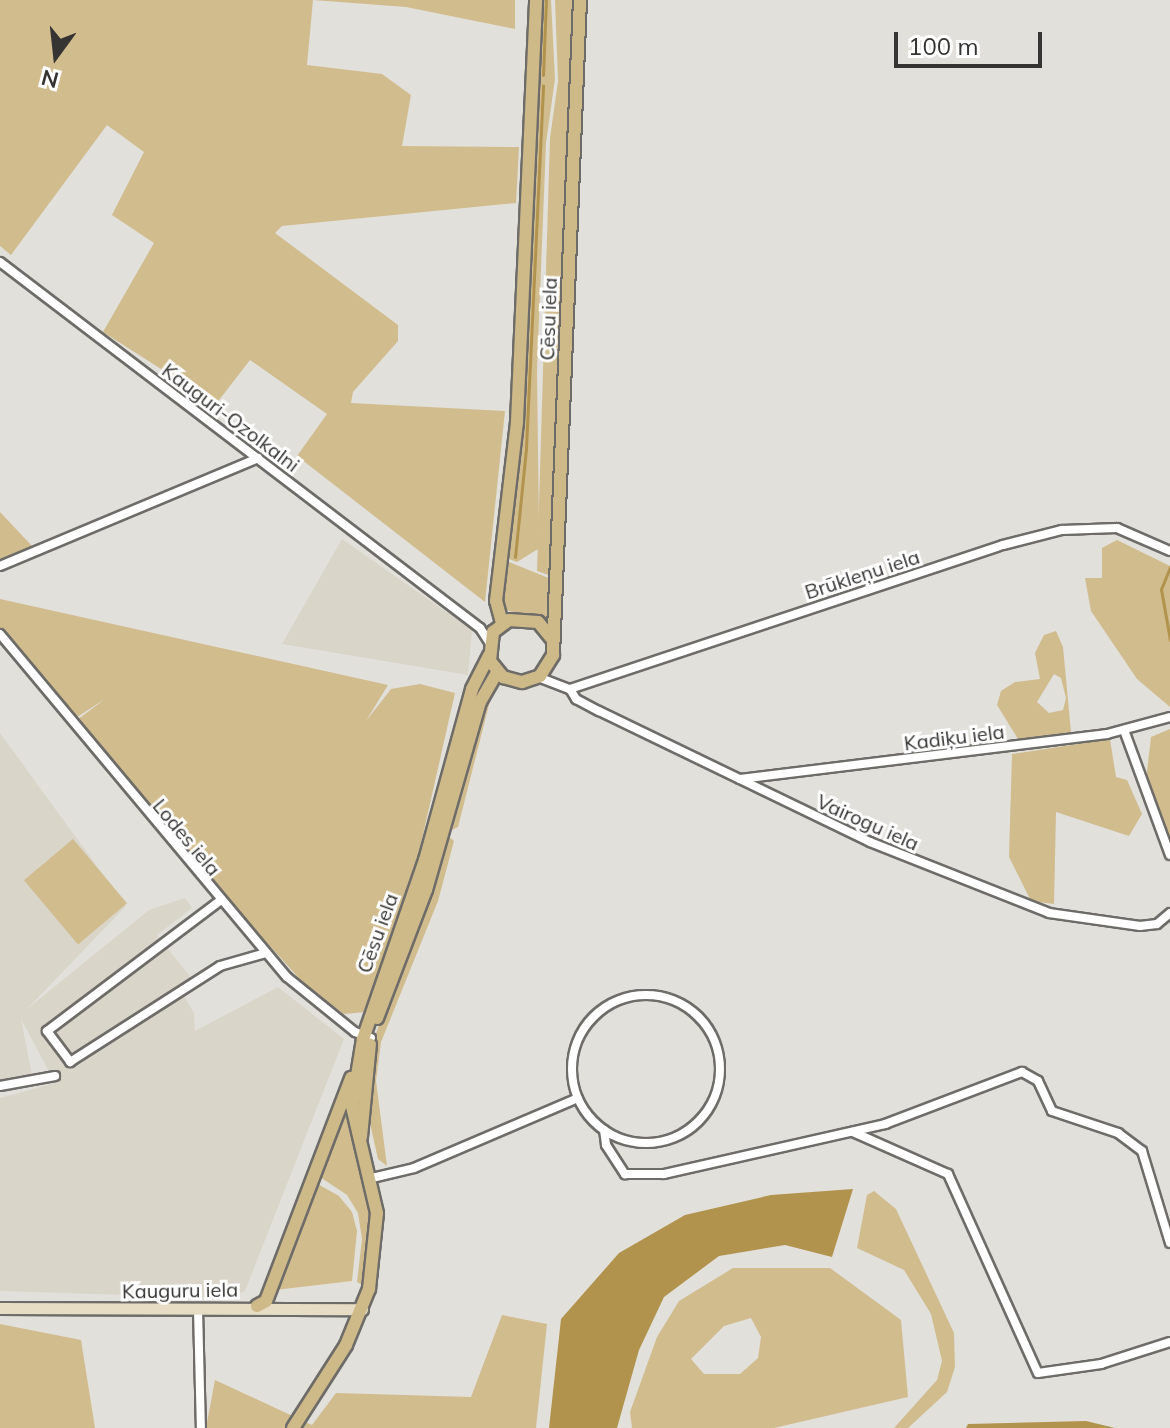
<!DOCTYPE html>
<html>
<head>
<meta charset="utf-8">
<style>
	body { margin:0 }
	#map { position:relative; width:1170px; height:1428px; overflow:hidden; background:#e2e0db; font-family:Mulish,sans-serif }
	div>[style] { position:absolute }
	.built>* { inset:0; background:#dad5c9 }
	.green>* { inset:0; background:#d1bc8e; transform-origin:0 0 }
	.water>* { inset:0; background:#b2934d }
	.stream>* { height:3px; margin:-1.5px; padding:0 1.5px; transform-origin:1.5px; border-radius:1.5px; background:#b2934d }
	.roads { filter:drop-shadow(2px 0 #6e6c68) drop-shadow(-2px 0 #6e6c68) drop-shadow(0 2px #6e6c68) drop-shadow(0 -2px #6e6c68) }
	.minor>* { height:8px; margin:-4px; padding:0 4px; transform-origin:4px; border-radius:4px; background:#fff }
	.minor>.ring { margin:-4px; padding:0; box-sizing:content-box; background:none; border:8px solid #fff; border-radius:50% }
	.secondary>* { height:11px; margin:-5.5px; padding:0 5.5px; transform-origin:5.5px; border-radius:5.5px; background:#e7dcc4 }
	.primary>* { height:12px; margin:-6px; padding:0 6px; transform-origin:6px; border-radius:6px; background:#ceb988 }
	span { translate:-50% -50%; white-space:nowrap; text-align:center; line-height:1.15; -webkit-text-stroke:6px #fff; paint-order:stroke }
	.street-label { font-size:20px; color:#353433 }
	.north { position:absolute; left:16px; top:16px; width:80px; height:80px; -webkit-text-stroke:6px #fff; paint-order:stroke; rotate:195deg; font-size:22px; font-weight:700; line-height:32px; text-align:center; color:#353433 }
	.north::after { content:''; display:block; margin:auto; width:28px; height:36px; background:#353433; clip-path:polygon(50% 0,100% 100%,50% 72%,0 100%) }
	.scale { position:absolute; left:894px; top:32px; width:148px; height:36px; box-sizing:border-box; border:4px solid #353433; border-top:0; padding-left:10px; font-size:24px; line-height:28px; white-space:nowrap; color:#353433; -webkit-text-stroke:6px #fff; paint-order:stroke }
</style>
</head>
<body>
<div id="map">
	<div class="built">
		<i style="clip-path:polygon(342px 539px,472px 630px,468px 675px,282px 644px)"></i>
		<i style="clip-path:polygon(0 733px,126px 906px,27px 1009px,149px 910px,185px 898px,192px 908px,157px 935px,193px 980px,180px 989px,194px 1013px,195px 1031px,278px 987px,344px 1039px,245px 1291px,228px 1298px,0 1291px,0 1098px,55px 1083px,21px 1019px,33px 1080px,0 1084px)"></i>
	</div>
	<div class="green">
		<i style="clip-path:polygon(0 0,515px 0,515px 29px,406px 7px,313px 0,307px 65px,382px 74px,411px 95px,402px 146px,519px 147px,516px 203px,282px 226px,275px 233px,398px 325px,398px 341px,353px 392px,351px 403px,505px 411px,485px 602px,297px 456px,327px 414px,250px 360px,216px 404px,103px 332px,154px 243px,112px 215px,144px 152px,107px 125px,11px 255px,0 246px)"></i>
		<i style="clip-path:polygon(542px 0,551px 0,555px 79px,546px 143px,537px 371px,539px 527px,538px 549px,517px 562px,509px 559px,524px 397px)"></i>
		<i style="clip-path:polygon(555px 0,573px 0,551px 576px,537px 571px,550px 138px,558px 81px)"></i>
		<i style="clip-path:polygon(0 512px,32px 546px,0 559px)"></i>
		<i style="clip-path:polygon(1117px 540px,1170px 566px,1170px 707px,1137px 679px,1091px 611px,1085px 578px,1102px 578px,1102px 548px)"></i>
		<i style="clip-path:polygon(509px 562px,551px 579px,548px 620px,501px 609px)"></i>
		<i style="clip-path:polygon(0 599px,388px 685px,366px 721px,391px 689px,420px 684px,455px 693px,413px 879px,365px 1012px,344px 1014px,307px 987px,126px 787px,73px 723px,105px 699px,71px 721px,0 633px)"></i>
		<i style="clip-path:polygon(evenodd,1056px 631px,1063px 647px,1071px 732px,1018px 739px,997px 705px,1001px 691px,1015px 682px,1040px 679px,1035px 653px,1044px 635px,1056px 631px,1054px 674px,1061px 678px,1066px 698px,1063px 710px,1049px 713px,1037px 702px,1054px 674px)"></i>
		<i style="clip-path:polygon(494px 685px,458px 827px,452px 830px,483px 702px)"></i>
		<i style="clip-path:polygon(1170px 729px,1170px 846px,1146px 780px,1151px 737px)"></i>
		<i style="clip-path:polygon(1110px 739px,1116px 777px,1127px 780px,1142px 814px,1129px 836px,1056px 812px,1054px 904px,1031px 901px,1009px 857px,1012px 754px)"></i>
		<i style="clip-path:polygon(448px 836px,454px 841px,438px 901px,381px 1042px,376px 1081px,387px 1166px,378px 1159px,369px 1119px,374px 1039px)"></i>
		<i style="left:73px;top:839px;width:84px;height:64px;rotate:50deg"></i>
		<i style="clip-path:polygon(347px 1104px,369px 1207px,366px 1287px,357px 1282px,362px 1239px,358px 1213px,347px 1195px,317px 1175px)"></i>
		<i style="clip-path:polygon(314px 1182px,339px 1196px,352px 1212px,357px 1231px,352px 1281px,275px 1290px)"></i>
		<i style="clip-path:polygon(874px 1191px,896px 1209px,954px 1333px,955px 1367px,947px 1392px,908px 1428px,894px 1428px,937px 1380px,942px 1361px,931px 1314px,904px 1270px,857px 1248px,867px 1195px)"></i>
		<i style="clip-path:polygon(evenodd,733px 1268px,830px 1268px,901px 1320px,908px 1397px,774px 1428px,632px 1428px,630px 1412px,657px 1337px,679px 1301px,733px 1268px,751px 1318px,761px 1337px,758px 1358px,740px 1374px,704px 1374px,691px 1359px,724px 1326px,751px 1318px)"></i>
		<i style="clip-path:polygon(502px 1315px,547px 1324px,536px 1428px,206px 1428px,215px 1380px,312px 1425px,336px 1393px,471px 1397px)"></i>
		<i style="clip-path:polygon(0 1324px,81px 1340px,95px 1428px,0 1428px)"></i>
	</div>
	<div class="water">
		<i style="clip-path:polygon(853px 1189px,832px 1257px,785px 1245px,719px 1256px,664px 1297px,639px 1350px,617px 1428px,549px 1428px,561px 1319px,619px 1253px,685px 1215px,771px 1195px)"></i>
		<i style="clip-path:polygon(1086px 1421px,1115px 1428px,966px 1428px,968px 1424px)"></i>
	</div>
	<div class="stream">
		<i style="left:543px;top:75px;width:75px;rotate:-87.7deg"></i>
		<i style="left:515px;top:557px;width:110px;rotate:-84.2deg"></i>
		<i style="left:526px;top:448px;width:363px;rotate:-87.3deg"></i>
		<i style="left:1170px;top:567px;width:24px;rotate:112deg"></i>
		<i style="left:1161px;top:589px;width:52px;rotate:80deg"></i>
	</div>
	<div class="roads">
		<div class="minor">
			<i style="left:0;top:262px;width:604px;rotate:37.33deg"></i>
			<i style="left:480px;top:628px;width:17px;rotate:57deg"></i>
			<i style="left:0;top:566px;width:280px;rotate:-22.7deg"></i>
			<i style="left:0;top:634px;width:447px;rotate:50.1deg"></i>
			<i style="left:287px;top:977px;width:87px;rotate:39deg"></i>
			<i style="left:355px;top:1032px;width:17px;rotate:21deg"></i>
			<i style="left:538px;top:677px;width:34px;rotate:21deg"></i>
			<i style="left:570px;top:689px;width:456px;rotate:-18.4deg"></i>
			<i style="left:1003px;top:545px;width:61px;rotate:-14.3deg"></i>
			<i style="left:1062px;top:530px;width:55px;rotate:-2.1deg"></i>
			<i style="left:1117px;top:528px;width:58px;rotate:23.5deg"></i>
			<i style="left:570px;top:689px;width:12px;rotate:59deg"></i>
			<i style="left:576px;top:699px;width:26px;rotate:28deg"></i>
			<i style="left:599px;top:711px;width:301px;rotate:25.8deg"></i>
			<i style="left:870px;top:842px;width:193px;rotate:21.6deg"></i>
			<i style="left:1049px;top:913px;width:92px;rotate:8.1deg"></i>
			<i style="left:1140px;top:926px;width:17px;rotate:-7deg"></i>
			<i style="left:1157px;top:924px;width:17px;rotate:-40deg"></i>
			<i style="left:1124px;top:730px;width:133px;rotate:69.8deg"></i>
			<i style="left:740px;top:779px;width:370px;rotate:-7deg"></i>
			<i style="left:1107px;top:734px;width:65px;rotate:-15.1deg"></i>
			<i style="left:221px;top:900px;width:218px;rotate:143deg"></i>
			<i style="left:47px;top:1031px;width:39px;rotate:53deg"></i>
			<i style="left:70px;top:1062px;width:178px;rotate:-32.6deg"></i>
			<i style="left:220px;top:966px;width:48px;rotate:-15.8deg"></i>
			<i class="ring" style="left:572px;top:995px;width:140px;height:140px"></i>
			<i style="left:0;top:1086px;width:56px;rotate:-10.3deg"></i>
			<i style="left:604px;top:1130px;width:15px;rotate:82deg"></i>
			<i style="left:606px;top:1145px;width:35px;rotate:57deg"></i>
			<i style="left:625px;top:1174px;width:39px"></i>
			<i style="left:664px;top:1174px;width:227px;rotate:-12.7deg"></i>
			<i style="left:885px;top:1124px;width:147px;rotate:-20.8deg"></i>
			<i style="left:1022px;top:1072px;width:18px;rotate:29deg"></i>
			<i style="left:1038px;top:1081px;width:33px;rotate:65deg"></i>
			<i style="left:1052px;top:1111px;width:70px;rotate:18.4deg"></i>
			<i style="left:1118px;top:1133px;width:30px;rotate:37deg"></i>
			<i style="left:1142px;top:1151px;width:96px;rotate:73.1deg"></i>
			<i style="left:853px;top:1132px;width:104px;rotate:23.9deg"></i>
			<i style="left:948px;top:1174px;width:218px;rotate:65.7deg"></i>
			<i style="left:1038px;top:1373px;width:64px;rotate:-8.1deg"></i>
			<i style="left:1101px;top:1364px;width:72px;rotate:-17.7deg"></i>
			<i style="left:372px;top:1178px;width:43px;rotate:-13.4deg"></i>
			<i style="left:414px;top:1168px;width:178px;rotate:-23.1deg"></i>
			<i style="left:198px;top:1309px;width:119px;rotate:88.6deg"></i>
		</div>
		<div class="secondary">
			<i style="left:0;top:1308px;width:362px;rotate:0.2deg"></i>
		</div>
		<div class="primary">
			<i style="left:502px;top:623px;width:23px;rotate:-105deg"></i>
			<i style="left:496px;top:601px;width:181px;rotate:-83.3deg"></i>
			<i style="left:517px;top:421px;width:421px;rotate:-87.4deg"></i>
			<i style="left:552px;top:639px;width:22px;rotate:-129deg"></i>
			<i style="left:538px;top:622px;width:29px;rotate:-176deg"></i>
			<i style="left:509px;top:620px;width:20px;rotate:143deg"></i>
			<i style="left:493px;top:632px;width:29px;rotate:96deg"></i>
			<i style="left:490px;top:661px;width:21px;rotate:51deg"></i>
			<i style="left:503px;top:677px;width:20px;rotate:15deg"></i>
			<i style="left:522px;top:682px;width:19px;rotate:-18deg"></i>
			<i style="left:540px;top:676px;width:25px;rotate:-58deg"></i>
			<i style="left:553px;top:655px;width:656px;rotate:-87.64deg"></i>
			<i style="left:377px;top:1018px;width:137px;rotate:-69.1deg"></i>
			<i style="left:426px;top:890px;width:196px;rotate:-74deg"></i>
			<i style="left:480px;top:702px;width:34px;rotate:-60deg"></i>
			<i style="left:361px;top:1137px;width:93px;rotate:-84.5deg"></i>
			<i style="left:257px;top:1306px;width:10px;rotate:-29deg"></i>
			<i style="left:266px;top:1301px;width:239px;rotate:-69.1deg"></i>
			<i style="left:293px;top:1428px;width:98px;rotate:-57.4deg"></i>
			<i style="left:346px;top:1345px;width:61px;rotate:-67.7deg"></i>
			<i style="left:369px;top:1289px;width:76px;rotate:-84deg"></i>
			<i style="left:377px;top:1213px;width:110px;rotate:-103.2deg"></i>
			<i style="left:352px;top:1106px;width:68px;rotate:-80.7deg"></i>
			<i style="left:363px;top:1039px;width:189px;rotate:-70.9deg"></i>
			<i style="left:425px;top:860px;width:177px;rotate:-74.6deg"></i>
			<i style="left:472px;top:689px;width:38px;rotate:-63deg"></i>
		</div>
	</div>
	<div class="street-label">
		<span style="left:548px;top:319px;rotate:-88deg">Cēsu iela</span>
		<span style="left:231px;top:417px;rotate:37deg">Kauguri-Ozolkalni</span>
		<span style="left:862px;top:574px;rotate:-18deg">Brūkleņu iela</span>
		<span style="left:954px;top:737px;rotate:-7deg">Kadiķu iela</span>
		<span style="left:868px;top:822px;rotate:24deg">Vairogu iela</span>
		<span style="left:187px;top:837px;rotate:50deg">Lodes iela</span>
		<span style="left:377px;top:933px;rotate:-70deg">Cēsu iela</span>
		<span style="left:180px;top:1290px;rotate:-1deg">Kauguru iela</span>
	</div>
	<div class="north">N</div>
	<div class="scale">100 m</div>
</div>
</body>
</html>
